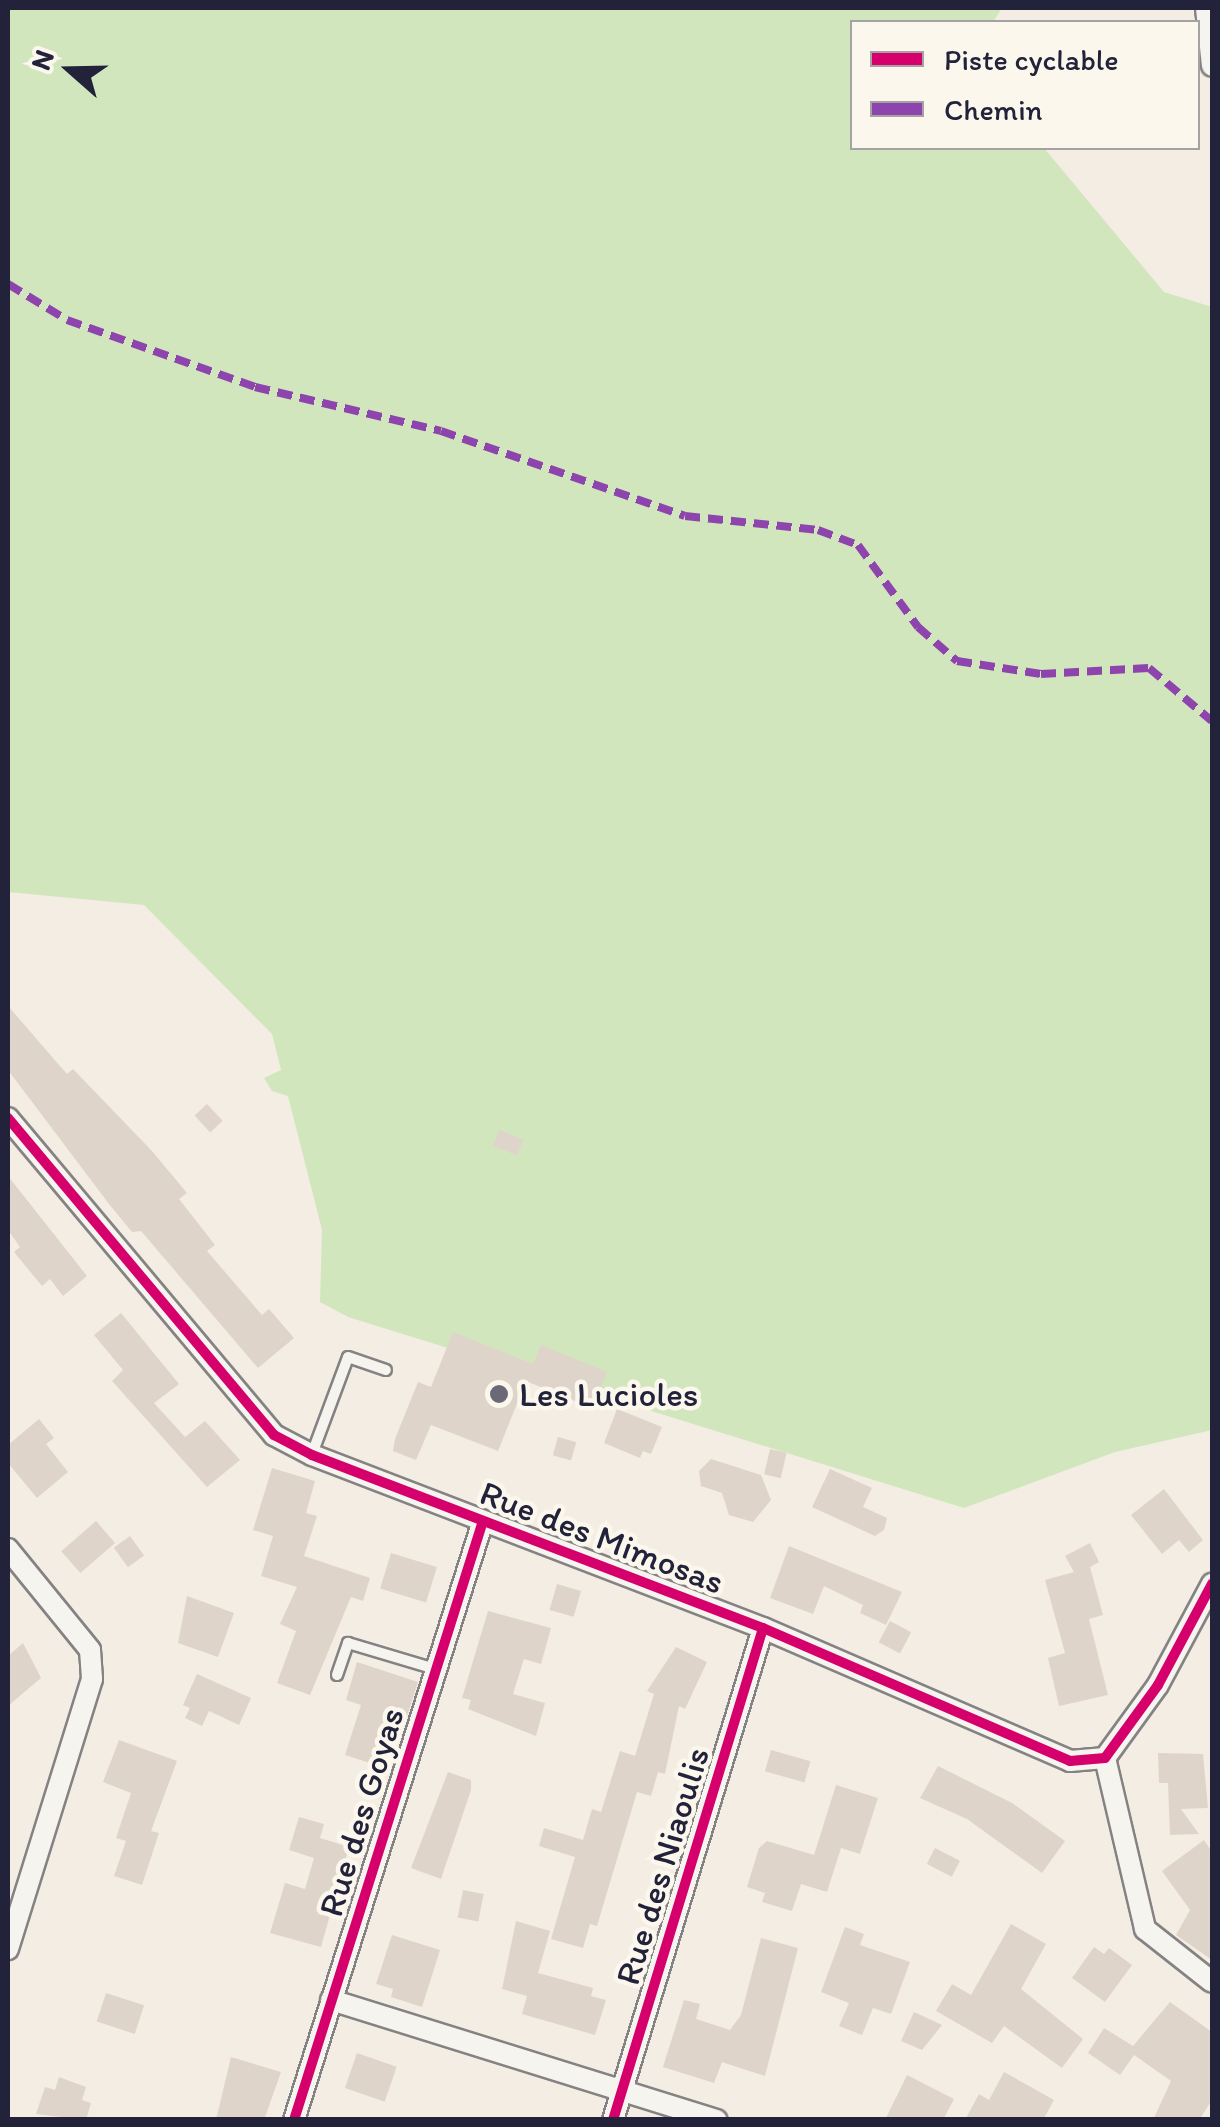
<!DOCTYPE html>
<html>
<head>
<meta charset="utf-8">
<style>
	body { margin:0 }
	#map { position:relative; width:1220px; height:2127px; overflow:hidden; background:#f4ede4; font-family:Itim,sans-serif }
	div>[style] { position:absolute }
	.green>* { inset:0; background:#d1e6bd }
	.building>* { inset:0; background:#dfd4ca; transform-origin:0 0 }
	.roads { filter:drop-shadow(2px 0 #858283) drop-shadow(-2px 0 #858283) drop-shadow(0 2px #858283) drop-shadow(0 -2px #858283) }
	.service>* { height:10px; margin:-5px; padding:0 5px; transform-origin:5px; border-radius:5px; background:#f6f4ef }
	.minor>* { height:20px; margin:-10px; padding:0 10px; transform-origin:10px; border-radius:10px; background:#f6f4ef }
	.quiet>* { height:8px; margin-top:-4px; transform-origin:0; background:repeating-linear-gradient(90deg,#8e44ad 0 15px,transparent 0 23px) }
	.cycleway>* { height:10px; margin:-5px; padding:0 5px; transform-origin:5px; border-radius:5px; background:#d6006c }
	.dots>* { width:28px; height:28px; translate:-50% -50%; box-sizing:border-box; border:5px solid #fbf7ec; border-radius:50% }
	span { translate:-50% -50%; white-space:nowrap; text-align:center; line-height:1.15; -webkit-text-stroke:9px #fbf7ec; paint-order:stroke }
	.poi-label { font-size:35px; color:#22223b }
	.left { translate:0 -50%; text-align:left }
	.street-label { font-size:35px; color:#22223b }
	.frame { position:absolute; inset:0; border:10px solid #22223b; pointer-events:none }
	.legend { position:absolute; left:850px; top:20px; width:350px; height:130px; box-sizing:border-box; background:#fbf7ec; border:2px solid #a4a2a5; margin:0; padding:12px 18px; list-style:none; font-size:30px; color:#22223b }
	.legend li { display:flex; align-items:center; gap:20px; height:50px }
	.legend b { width:50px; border:2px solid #a4a2a5 }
	.north { position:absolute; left:20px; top:20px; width:100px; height:100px; -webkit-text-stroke:8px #fbf7ec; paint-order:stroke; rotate:290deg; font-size:28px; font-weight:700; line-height:40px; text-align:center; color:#22223b }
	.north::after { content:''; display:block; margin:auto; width:35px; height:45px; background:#22223b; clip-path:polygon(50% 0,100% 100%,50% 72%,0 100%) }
</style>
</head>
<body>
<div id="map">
	<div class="green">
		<i style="clip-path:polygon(8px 8px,1002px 8px,993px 22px,852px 22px,852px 148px,1044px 148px,1164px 292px,1212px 307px,1212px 1430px,1115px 1452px,964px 1508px,348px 1317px,320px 1302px,322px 1230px,288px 1096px,272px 1091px,264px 1078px,281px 1070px,272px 1034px,144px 905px,8px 892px)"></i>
	</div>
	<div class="building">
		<i style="clip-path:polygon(8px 1006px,67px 1074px,73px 1069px,152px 1151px,187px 1193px,179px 1199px,215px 1245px,207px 1251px,262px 1315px,269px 1309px,294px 1338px,258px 1368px,141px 1231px,132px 1232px,109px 1204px,8px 1070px)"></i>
		<i style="left:207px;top:1104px;width:23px;height:17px;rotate:47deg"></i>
		<i style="left:499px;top:1130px;width:26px;height:17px;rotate:21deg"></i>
		<i style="clip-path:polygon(8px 1176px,87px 1276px,63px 1296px,50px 1279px,42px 1286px,14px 1252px,20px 1247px,8px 1230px)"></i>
		<i style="clip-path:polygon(121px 1313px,179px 1384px,154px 1403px,185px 1437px,205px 1421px,240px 1460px,207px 1487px,112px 1381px,123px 1370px,94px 1335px)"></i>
		<i style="clip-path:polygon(453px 1332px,533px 1364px,541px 1345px,607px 1372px,592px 1408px,526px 1381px,498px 1451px,431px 1425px,416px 1460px,393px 1451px,395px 1439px,418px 1382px,431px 1387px)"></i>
		<i style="clip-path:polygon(617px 1409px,662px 1427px,651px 1454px,643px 1451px,640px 1458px,604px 1443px)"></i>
		<i style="clip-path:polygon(39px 1419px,54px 1438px,46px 1444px,68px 1472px,37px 1498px,8px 1463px,8px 1445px)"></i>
		<i style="left:558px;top:1437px;width:19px;height:19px;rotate:16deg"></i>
		<i style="left:770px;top:1449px;width:17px;height:26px;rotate:13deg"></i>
		<i style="clip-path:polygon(711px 1459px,761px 1475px,771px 1500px,753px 1522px,729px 1515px,722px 1493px,701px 1486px,699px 1471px)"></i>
		<i style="clip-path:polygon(272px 1468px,315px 1481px,306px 1513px,317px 1516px,304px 1556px,370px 1578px,363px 1601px,351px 1597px,310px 1695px,277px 1683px,296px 1631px,280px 1624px,297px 1587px,261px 1576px,273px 1536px,253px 1530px)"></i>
		<i style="clip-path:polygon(830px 1469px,872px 1488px,863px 1507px,887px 1518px,884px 1530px,875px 1536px,812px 1507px)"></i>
		<i style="clip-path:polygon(1164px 1489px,1203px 1540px,1189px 1552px,1179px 1540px,1162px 1554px,1131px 1515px)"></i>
		<i style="left:96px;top:1521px;width:29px;height:46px;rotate:49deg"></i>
		<i style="left:130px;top:1536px;width:24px;height:20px;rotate:54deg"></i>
		<i style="clip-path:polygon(1090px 1543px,1099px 1562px,1090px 1567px,1103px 1615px,1089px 1619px,1108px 1695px,1059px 1706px,1048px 1658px,1065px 1653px,1045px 1580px,1074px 1572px,1065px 1556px)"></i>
		<i style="clip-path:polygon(789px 1546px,902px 1592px,886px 1625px,860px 1613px,863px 1605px,824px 1586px,813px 1614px,770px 1598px)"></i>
		<i style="left:391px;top:1553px;width:48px;height:37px;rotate:17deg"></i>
		<i style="left:557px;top:1584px;width:25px;height:27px;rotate:16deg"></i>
		<i style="clip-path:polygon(187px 1596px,234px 1613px,218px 1657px,178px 1643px)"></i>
		<i style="clip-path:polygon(488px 1611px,551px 1628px,541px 1664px,524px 1659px,513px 1694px,545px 1703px,536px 1736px,468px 1709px,471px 1700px,462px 1698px)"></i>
		<i style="left:890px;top:1621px;width:24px;height:24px;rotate:28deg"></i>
		<i style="clip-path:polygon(23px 1643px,41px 1678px,8px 1706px,8px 1656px)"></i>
		<i style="clip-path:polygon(676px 1647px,707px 1662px,685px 1709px,679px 1706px,665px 1774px,658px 1772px,651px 1796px,637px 1792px,597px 1926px,590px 1924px,583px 1948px,551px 1939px,575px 1857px,539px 1846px,544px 1828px,583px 1840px,592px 1809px,601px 1812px,620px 1751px,635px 1756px,654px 1694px,647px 1691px)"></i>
		<i style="clip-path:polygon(357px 1662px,418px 1682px,407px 1716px,393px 1711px,376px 1765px,345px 1755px,361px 1705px,346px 1700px)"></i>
		<i style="clip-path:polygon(197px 1674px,251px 1698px,239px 1725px,209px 1711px,202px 1726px,185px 1718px,190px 1708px,183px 1705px)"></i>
		<i style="clip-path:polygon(119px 1740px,177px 1761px,151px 1831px,159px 1833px,142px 1885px,114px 1876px,126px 1841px,116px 1838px,131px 1793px,103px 1782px)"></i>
		<i style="left:771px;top:1750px;width:41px;height:22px;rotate:16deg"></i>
		<i style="clip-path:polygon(1158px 1753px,1203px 1754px,1208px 1808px,1181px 1809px,1199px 1834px,1170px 1835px,1168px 1783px,1159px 1783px)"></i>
		<i style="clip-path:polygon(938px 1766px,1012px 1803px,1065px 1841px,1042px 1873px,967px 1819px,920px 1798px)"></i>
		<i style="clip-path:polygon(448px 1772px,471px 1780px,471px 1790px,441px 1879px,411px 1868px)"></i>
		<i style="clip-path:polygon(836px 1785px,878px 1798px,860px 1854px,841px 1848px,827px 1892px,801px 1884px,792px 1911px,762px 1902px,765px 1893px,747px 1887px,759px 1848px,767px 1841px,814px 1855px)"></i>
		<i style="clip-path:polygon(299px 1817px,324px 1824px,320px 1838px,349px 1847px,321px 1947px,270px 1933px,285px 1883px,305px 1889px,314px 1858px,289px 1850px)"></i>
		<i style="clip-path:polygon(1204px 1840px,1212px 1852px,1212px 1960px,1176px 1935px,1190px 1910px,1162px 1871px)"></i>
		<i style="left:935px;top:1848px;width:28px;height:18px;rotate:27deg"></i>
		<i style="left:463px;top:1890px;width:21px;height:28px;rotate:11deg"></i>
		<i style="clip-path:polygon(516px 1921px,550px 1931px,538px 1973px,593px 1988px,591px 1996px,606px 2000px,595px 2035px,522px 2014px,527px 1996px,502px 1989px)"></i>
		<i style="clip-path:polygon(1011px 1924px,1046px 1944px,1021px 1989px,1083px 2039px,1062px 2068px,1004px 2026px,992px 2043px,936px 2011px,952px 1984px,971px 1995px)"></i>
		<i style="clip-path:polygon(845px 1927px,864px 1934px,860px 1945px,910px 1962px,891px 2014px,873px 2008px,862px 2035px,839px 2026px,849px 2003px,821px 1992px)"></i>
		<i style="clip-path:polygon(392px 1935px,440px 1950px,422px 2007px,391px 1997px,393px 1989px,376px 1984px)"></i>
		<i style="clip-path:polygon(761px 1938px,798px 1948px,765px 2076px,722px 2062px,714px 2083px,663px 2067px,684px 2000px,700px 2004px,696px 2019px,730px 2030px,741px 2015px)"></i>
		<i style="clip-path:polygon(1094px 1947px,1104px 1954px,1109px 1948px,1132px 1965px,1105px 2002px,1072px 1978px)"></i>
		<i style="left:106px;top:1993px;width:40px;height:30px;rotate:18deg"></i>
		<i style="clip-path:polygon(1170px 2002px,1212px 2032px,1212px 2100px,1199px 2120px,1153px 2120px,1171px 2081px,1134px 2055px,1120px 2075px,1088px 2053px,1104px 2028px,1133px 2046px)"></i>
		<i style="clip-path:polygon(914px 2012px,942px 2025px,922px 2050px,901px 2041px)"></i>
		<i style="left:357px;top:2053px;width:42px;height:37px;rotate:19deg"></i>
		<i style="clip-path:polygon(231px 2057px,281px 2072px,264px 2120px,216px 2120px)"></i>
		<i style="clip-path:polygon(1004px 2072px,1054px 2100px,1043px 2120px,965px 2120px,979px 2094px,989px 2100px)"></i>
		<i style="clip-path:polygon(907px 2075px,954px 2099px,943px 2120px,885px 2120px)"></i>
		<i style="clip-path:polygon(59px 2077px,86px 2087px,82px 2100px,91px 2103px,86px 2120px,36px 2114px,45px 2087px,55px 2090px)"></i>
	</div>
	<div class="roads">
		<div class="service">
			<i style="left:312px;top:1454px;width:103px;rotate:-69.6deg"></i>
			<i style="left:348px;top:1357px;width:40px;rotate:18.9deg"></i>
			<i style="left:337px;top:1675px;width:34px;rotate:-71deg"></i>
			<i style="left:348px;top:1643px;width:91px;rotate:16.6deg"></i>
		</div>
		<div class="minor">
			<i style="left:1206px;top:8px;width:58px;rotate:84.1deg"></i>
			<i style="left:8px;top:1118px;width:414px;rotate:50deg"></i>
			<i style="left:274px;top:1435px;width:43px;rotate:27.8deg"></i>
			<i style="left:312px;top:1455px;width:483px;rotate:21deg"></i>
			<i style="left:763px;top:1628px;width:335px;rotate:23.4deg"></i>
			<i style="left:1070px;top:1761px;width:35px;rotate:-5deg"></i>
			<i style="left:1105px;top:1758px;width:90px;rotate:-54deg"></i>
			<i style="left:1158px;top:1685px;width:115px;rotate:-61.9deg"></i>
			<i style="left:8px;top:1549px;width:130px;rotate:50.9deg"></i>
			<i style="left:90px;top:1650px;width:29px;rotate:86deg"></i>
			<i style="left:92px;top:1679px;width:283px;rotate:107.3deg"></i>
			<i style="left:1105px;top:1758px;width:176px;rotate:76.8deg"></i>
			<i style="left:1145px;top:1929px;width:85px;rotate:38.3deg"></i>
			<i style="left:331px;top:2000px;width:404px;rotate:17.3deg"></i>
			<i style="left:294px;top:2120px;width:628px;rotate:-72.49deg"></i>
			<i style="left:613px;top:2120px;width:514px;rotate:-73.04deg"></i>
		</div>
	</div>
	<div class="quiet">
		<i style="left:8px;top:284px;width:69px;rotate:31.4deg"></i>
		<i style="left:67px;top:320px;width:200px;rotate:19.6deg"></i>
		<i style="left:255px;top:387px;width:191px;rotate:13.3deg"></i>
		<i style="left:441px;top:431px;width:258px;rotate:19.2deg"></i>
		<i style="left:685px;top:516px;width:134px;rotate:6deg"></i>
		<i style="left:818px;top:530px;width:43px;rotate:20.6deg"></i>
		<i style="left:858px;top:545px;width:102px;rotate:53.8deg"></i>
		<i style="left:918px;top:627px;width:52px;rotate:41.1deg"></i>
		<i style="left:957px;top:661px;width:85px;rotate:8.8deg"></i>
		<i style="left:1041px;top:674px;width:108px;rotate:-3.2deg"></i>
		<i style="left:1149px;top:668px;width:82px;rotate:40.1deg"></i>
	</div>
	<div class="cycleway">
		<i style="left:8px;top:1118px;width:414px;rotate:50deg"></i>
		<i style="left:274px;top:1435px;width:43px;rotate:27.8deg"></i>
		<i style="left:312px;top:1455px;width:483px;rotate:21deg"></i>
		<i style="left:763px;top:1628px;width:335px;rotate:23.4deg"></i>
		<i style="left:1070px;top:1761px;width:35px;rotate:-5deg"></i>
		<i style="left:1105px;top:1758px;width:90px;rotate:-54deg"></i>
		<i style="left:1158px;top:1685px;width:115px;rotate:-61.9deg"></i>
		<i style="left:294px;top:2120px;width:628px;rotate:-72.49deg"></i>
		<i style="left:613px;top:2120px;width:514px;rotate:-73.04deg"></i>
	</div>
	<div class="dots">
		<i style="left:499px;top:1394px;background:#6c6976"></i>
	</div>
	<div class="poi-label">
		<span class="left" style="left:519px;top:1394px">Les Lucioles</span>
	</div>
	<div class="street-label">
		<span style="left:602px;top:1537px;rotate:21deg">Rue des Mimosas</span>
		<span style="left:361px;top:1812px;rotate:-73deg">Rue des Goyas</span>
		<span style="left:662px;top:1866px;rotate:-73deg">Rue des Niaoulis</span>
	</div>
	<div class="frame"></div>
	<ul class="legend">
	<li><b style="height:12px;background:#d6006c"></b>Piste cyclable</li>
	<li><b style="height:12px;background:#8e44ad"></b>Chemin</li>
	</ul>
	<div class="north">N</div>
</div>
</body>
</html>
